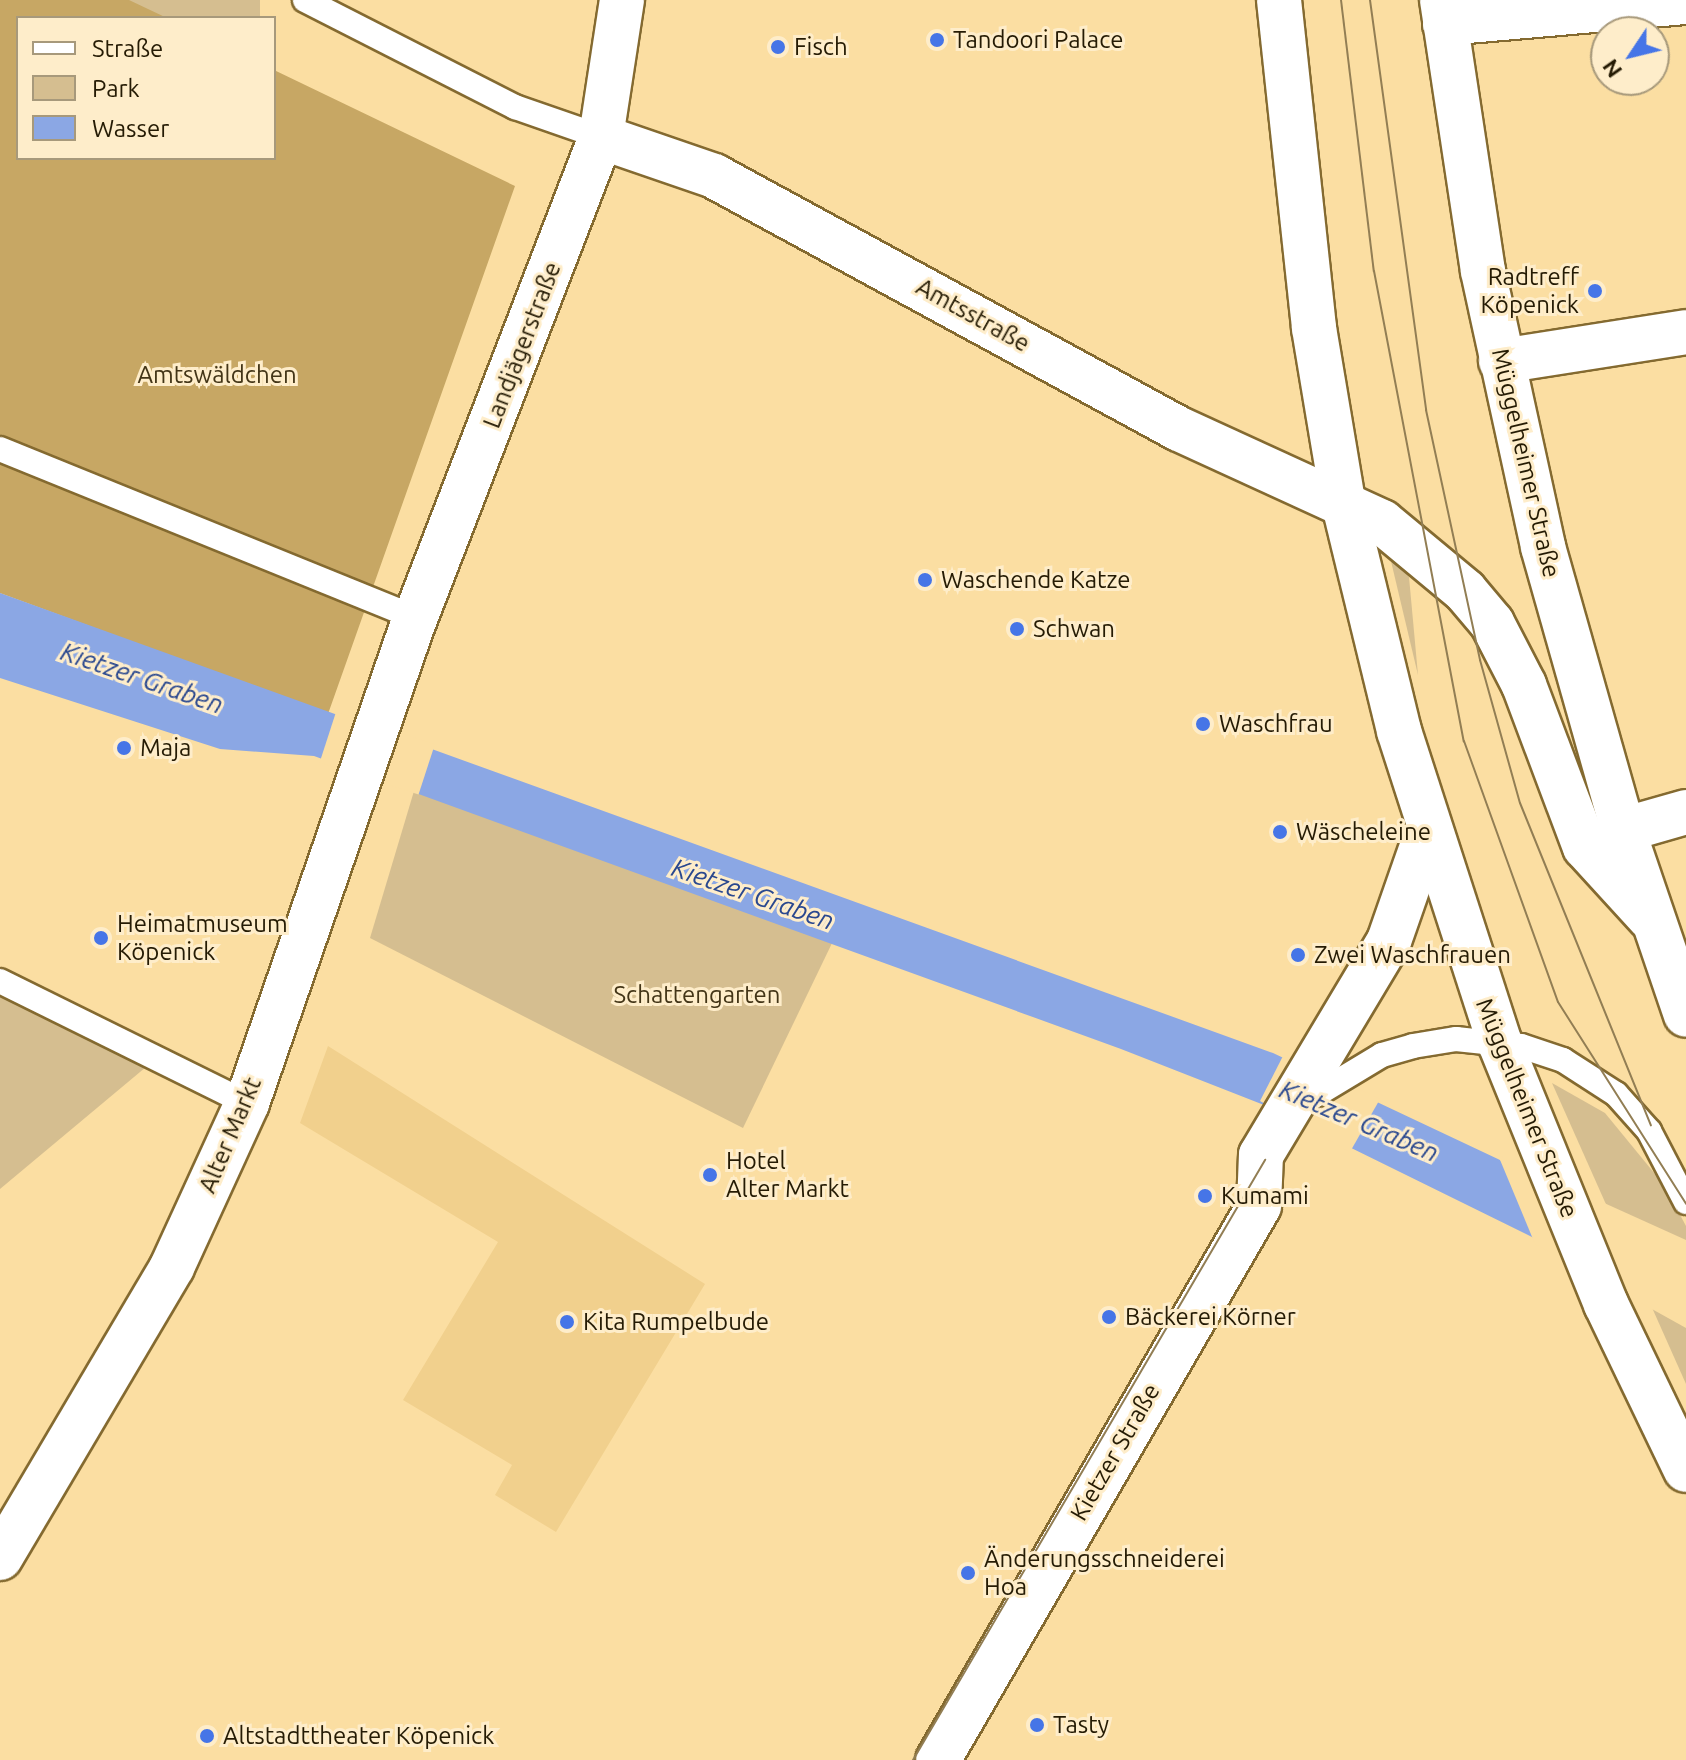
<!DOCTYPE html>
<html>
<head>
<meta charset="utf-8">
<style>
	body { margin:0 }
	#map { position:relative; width:1686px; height:1760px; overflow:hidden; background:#fbdea2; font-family:Ubuntu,sans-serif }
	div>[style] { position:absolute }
	.built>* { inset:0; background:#f1d08d }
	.green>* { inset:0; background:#d5be90; transform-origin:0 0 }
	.forest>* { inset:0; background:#c7a764 }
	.water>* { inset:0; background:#8ba7e4 }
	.pier>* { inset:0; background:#fbdea2; transform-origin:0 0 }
	.roads { filter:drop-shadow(2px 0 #846a30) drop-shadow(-2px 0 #846a30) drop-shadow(0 2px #846a30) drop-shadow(0 -2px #846a30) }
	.lane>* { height:24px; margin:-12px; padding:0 12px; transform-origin:12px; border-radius:12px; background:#fff }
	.street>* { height:44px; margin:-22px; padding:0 22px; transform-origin:22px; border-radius:22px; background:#fff }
	.secondary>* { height:44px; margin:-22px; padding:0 22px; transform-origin:22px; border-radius:22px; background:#fff }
	.tram>* { height:2px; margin:-1px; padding:0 1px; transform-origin:1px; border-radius:1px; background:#927e54 }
	.dots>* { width:22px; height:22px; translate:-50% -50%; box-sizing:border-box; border:4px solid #feedca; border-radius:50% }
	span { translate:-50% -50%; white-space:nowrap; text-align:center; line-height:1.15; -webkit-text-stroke:6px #feedca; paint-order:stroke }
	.poi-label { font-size:24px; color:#251b04 }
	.left { translate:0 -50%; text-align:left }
	.right { translate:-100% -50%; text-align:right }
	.street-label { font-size:24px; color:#251b04 }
	.park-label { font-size:24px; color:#433517 }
	.water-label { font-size:26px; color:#2a488f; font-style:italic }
	.legend { position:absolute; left:16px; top:16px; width:260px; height:144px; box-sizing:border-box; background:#feedca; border:2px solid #a7997b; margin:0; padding:10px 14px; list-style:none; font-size:24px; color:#251b04 }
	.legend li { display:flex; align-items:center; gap:16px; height:40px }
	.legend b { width:40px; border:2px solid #a7997b }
	.north { position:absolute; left:1590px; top:16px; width:80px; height:80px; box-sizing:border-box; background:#feedca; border:2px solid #a7997b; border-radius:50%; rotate:235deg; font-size:22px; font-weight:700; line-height:32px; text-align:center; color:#251b04 }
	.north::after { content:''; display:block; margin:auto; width:28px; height:36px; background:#4675e7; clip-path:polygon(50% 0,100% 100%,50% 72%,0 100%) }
</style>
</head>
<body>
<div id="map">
	<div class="built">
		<i style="clip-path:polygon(328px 1046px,705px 1284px,556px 1532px,495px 1495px,512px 1465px,403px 1400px,498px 1242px,300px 1123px)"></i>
	</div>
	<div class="green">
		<i style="left:0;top:0;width:260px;height:25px"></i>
		<i style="clip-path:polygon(1390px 557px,1409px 577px,1418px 675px)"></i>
		<i style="clip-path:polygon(414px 791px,834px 939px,743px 1128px,370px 938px)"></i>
		<i style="clip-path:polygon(0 980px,146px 1067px,0 1189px)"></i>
		<i style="clip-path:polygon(1552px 1083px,1605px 1113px,1664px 1185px,1686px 1226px,1686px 1384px)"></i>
	</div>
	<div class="forest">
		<i style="clip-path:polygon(0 0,129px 0,167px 18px,18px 18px,18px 158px,274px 158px,274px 70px,515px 186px,328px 714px,0 593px)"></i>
	</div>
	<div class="water">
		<i style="clip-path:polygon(0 593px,1273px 1053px,1500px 1160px,1686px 1324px,1532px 1237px,1264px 1105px,1121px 1049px,314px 756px,220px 749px,0 678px)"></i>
	</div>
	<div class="pier">
		<i style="left:336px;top:712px;width:104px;height:53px;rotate:18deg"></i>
		<i style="clip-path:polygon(1284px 1054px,1380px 1099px,1350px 1152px,1260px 1101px)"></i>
		<i style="clip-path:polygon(1498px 1155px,1686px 1240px,1686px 1328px,1535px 1244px)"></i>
	</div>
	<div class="roads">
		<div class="lane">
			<i style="left:305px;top:0;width:236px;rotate:27deg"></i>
			<i style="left:515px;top:107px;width:91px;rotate:19.2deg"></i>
			<i style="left:0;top:449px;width:449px;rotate:22.1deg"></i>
			<i style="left:0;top:981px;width:275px;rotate:26.3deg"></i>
			<i style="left:1304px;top:1102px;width:91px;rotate:-31.1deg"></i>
			<i style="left:1382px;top:1055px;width:32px;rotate:-16deg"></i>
			<i style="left:1413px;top:1046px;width:44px;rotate:-9.2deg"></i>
			<i style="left:1456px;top:1039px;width:65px;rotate:6.1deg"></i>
			<i style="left:1521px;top:1046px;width:44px;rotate:18.4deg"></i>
			<i style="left:1563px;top:1060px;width:63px;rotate:32.7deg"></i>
			<i style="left:1616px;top:1094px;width:50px;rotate:48.3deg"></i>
			<i style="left:1649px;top:1131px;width:80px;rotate:62.5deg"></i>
		</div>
		<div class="street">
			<i style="left:1445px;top:23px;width:242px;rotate:-5deg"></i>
			<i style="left:601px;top:137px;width:120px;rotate:19deg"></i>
			<i style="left:714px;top:176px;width:529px;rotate:28.55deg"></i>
			<i style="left:1179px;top:429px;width:223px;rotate:24.6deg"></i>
			<i style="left:1382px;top:522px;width:108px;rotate:39.7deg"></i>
			<i style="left:1465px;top:591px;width:42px;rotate:49.8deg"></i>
			<i style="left:1492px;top:623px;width:70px;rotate:62.7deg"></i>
			<i style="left:1524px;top:685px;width:173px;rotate:69.4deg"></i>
			<i style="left:1585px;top:847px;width:96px;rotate:47.5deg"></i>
			<i style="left:1501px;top:361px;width:187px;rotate:-8.9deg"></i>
			<i style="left:1623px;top:830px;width:66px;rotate:-15.9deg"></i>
			<i style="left:0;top:1558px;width:338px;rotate:-59.4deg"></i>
			<i style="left:172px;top:1267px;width:180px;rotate:-65.4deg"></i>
			<i style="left:247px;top:1103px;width:502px;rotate:-70.91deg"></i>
			<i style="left:411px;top:629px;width:527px;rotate:-68.88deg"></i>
			<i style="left:601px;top:137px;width:139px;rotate:-81.3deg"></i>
			<i style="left:938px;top:1760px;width:640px;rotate:-59.91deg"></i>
			<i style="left:1259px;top:1206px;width:51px;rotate:-87.8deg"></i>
			<i style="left:1261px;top:1155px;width:249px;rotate:-59.1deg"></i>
			<i style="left:1389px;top:941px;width:115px;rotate:-70.8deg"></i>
		</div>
		<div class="secondary">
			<i style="left:1279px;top:0;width:330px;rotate:83.9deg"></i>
			<i style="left:1314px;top:328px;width:175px;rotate:80.5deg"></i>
			<i style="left:1343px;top:501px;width:237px;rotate:76.3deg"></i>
			<i style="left:1399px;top:731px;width:328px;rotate:72.1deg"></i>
			<i style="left:1500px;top:1043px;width:282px;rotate:67.9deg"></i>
			<i style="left:1606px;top:1304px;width:184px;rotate:64.3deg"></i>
			<i style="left:1442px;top:0;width:274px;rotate:81.4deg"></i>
			<i style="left:1483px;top:271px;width:282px;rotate:77.7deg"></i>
			<i style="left:1543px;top:547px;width:294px;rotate:74.2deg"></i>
			<i style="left:1623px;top:830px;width:195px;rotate:71.2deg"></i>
		</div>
	</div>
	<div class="tram">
		<i style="left:1341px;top:0;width:273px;rotate:83.1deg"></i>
		<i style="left:1374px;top:271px;width:479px;rotate:79.2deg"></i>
		<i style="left:1464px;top:741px;width:277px;rotate:70.2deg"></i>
		<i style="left:1558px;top:1002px;width:239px;rotate:57.6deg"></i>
		<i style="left:1370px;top:0;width:414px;rotate:82.2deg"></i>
		<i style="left:1426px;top:410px;width:256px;rotate:77.8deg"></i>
		<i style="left:1480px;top:660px;width:148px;rotate:74.4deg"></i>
		<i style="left:1520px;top:803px;width:348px;rotate:67.9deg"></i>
		<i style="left:913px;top:1760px;width:696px;rotate:-59.6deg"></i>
	</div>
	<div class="dots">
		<i style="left:937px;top:40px;background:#4675e7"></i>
		<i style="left:778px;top:47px;background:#4675e7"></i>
		<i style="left:1595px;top:291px;background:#4675e7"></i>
		<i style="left:925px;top:580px;background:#4675e7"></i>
		<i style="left:1017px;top:629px;background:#4675e7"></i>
		<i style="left:1203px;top:724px;background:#4675e7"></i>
		<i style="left:124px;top:748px;background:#4675e7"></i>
		<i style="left:1280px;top:832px;background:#4675e7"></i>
		<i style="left:101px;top:938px;background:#4675e7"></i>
		<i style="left:1298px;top:955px;background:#4675e7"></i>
		<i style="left:710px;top:1175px;background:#4675e7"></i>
		<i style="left:1205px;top:1196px;background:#4675e7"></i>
		<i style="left:1109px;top:1317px;background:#4675e7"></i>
		<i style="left:567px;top:1322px;background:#4675e7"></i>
		<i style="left:968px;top:1573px;background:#4675e7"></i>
		<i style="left:1037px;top:1725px;background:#4675e7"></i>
		<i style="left:207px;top:1736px;background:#4675e7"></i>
	</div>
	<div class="poi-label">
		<span class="left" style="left:953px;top:40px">Tandoori Palace</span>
		<span class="left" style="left:794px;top:47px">Fisch</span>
		<span class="right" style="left:1579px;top:291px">Radtreff<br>Köpenick</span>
		<span class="left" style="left:941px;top:580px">Waschende Katze</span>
		<span class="left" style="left:1033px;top:629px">Schwan</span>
		<span class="left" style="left:1219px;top:724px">Waschfrau</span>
		<span class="left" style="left:140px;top:748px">Maja</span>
		<span class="left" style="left:1296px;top:832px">Wäscheleine</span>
		<span class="left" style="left:117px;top:938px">Heimatmuseum<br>Köpenick</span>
		<span class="left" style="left:1314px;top:955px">Zwei Waschfrauen</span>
		<span class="left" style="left:726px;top:1175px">Hotel<br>Alter Markt</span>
		<span class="left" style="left:1221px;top:1196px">Kumami</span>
		<span class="left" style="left:1125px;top:1317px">Bäckerei Körner</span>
		<span class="left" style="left:583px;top:1322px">Kita Rumpelbude</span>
		<span class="left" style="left:984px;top:1573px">Änderungsschneiderei<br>Hoa</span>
		<span class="left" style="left:1053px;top:1725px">Tasty</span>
		<span class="left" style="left:223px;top:1736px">Altstadttheater Köpenick</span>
	</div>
	<div class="street-label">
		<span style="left:973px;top:315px;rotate:29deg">Amtsstraße</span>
		<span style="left:522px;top:345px;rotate:-69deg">Landjägerstraße</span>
		<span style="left:1526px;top:463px;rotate:77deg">Müggelheimer Straße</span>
		<span style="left:1527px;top:1108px;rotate:68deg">Müggelheimer Straße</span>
		<span style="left:230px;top:1135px;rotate:-67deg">Alter Markt</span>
		<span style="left:1115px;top:1452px;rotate:-60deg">Kietzer Straße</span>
	</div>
	<div class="park-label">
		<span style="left:217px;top:375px">Amtswäldchen</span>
		<span style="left:697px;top:995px">Schattengarten</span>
	</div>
	<div class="water-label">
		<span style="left:142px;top:678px;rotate:19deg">Kietzer Graben</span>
		<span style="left:753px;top:894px;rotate:19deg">Kietzer Graben</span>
		<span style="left:1359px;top:1121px;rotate:23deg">Kietzer Graben</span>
	</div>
	<ul class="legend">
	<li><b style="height:10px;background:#fff"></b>Straße</li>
	<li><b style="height:22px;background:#d5be90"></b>Park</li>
	<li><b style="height:22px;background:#8ba7e4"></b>Wasser</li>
	</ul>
	<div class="north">N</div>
</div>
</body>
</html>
